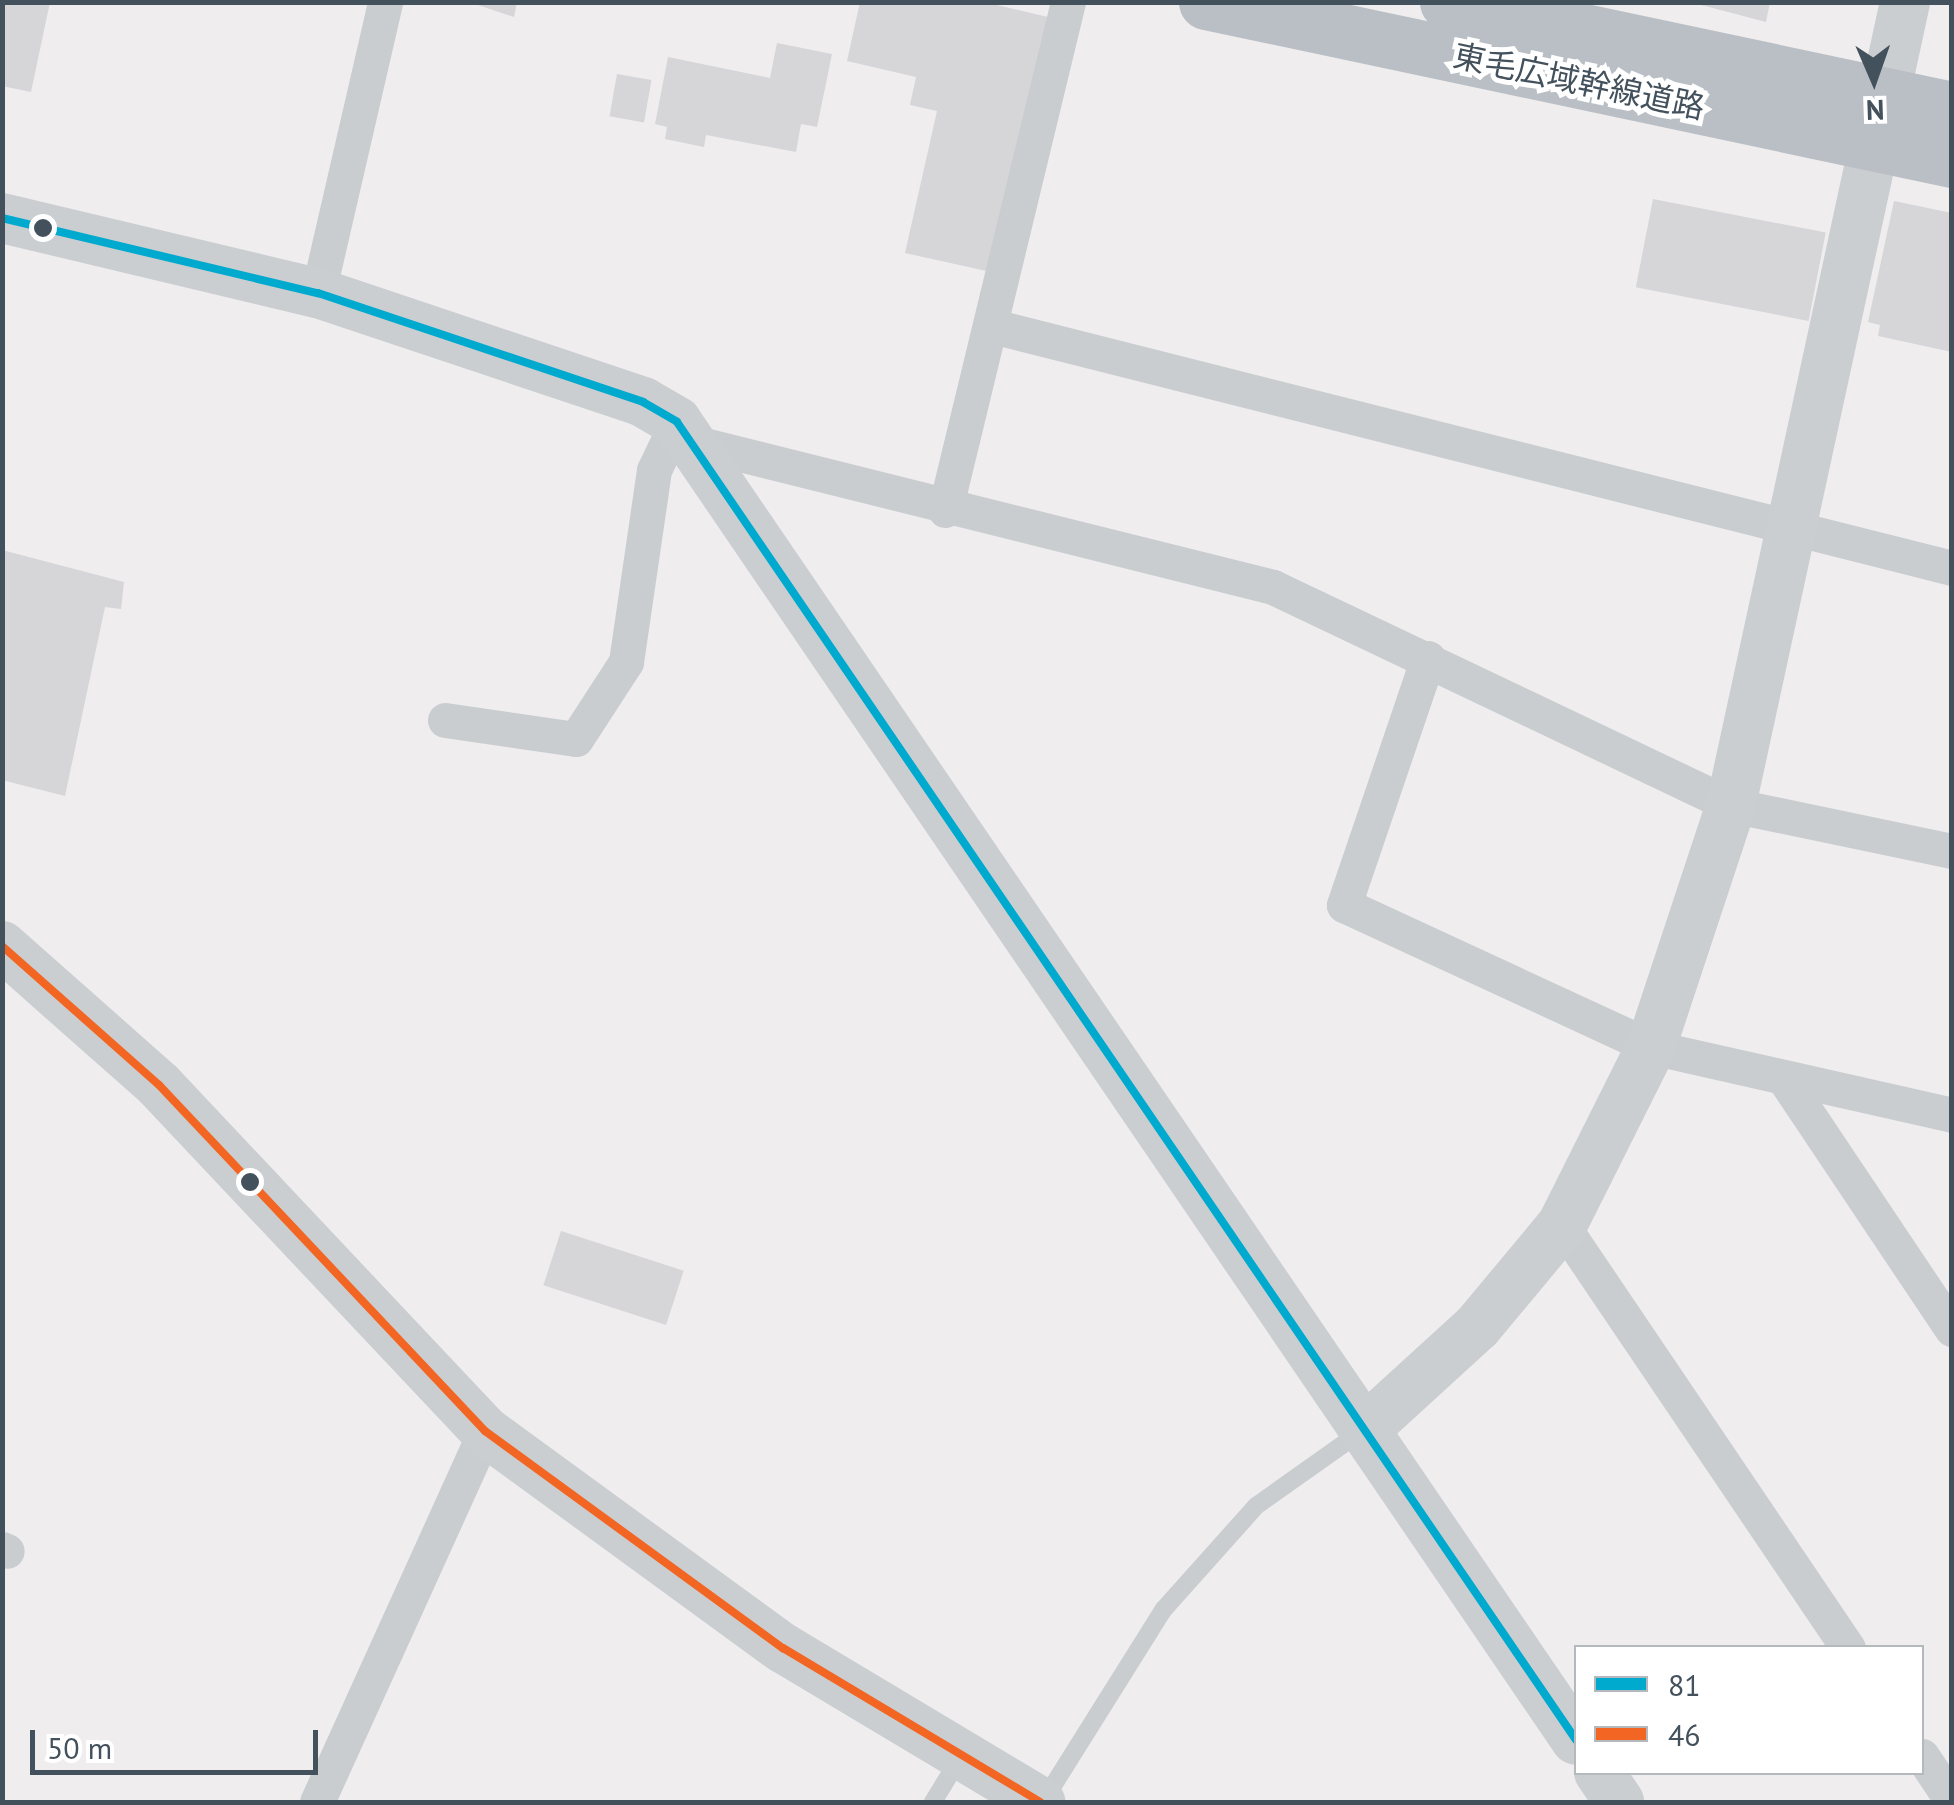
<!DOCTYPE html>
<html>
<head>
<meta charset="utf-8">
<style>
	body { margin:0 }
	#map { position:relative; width:1954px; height:1805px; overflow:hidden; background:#efedee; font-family:"PT Sans","Noto Sans JP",sans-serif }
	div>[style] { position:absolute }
	.building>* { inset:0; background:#d6d5d8; transform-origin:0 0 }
	.lane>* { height:18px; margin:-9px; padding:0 9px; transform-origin:9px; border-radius:9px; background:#c9cdcf }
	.street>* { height:35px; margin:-17.5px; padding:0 17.5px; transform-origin:17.5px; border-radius:17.5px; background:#c9cdcf }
	.secondary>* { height:50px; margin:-25px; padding:0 25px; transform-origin:25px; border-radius:25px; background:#caced1 }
	.highway>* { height:55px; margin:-27.5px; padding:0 27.5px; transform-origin:27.5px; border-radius:27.5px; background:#b9bfc5 }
	.bus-1>* { height:8px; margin:-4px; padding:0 4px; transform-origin:4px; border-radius:4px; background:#00a9ce }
	.bus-2>* { height:8px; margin:-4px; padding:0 4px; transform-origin:4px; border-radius:4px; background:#f26522 }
	.dots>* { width:28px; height:28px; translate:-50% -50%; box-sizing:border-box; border:5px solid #fff; border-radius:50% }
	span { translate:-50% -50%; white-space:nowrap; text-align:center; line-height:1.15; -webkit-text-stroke:10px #fff; paint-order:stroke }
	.street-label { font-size:32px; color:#43515d }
	.frame { position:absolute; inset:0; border:5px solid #43515d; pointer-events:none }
	.legend { position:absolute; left:1574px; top:1645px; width:350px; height:130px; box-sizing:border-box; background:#fff; border:2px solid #b4b9be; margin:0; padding:12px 18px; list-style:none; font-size:30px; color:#43515d }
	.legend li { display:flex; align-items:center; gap:20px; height:50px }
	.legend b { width:50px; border:2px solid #b4b9be }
	.north { position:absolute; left:1824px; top:30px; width:100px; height:100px; -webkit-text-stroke:8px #fff; paint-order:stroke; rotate:178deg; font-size:28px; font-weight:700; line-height:40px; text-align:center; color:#43515d }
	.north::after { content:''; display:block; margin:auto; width:35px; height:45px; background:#43515d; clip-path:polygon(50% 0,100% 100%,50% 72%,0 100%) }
	.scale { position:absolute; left:30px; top:1730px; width:288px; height:45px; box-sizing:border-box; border:5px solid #43515d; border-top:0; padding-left:12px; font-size:30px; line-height:35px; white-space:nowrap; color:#43515d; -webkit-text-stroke:8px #fff; paint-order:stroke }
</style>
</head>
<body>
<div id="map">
	<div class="building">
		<i style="clip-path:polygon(2px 2px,50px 2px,31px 92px,2px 86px)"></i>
		<i style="clip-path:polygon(469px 2px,517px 2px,514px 17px)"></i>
		<i style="clip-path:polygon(860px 2px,984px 2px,1048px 17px,991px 272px,905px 253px,937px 111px,910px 105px,916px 77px,847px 61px)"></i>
		<i style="clip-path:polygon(1690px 2px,1770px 2px,1766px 22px)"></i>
		<i style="clip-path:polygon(777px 43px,832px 54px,817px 127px,801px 124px,796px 152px,706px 135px,704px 147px,665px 139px,667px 127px,655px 124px,668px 57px,770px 78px)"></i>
		<i style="left:617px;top:74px;width:35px;height:43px;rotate:10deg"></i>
		<i style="left:1653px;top:199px;width:176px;height:90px;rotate:11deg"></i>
		<i style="clip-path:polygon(1894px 201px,1952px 213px,1952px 352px,1878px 336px,1880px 325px,1868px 322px)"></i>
		<i style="clip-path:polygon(2px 550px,124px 582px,121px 609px,105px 607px,65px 796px,2px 780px)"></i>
		<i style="left:561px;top:1231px;width:129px;height:57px;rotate:18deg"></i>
	</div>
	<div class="lane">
		<i style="left:1044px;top:1800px;width:226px;rotate:-57.9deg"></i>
		<i style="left:1164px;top:1609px;width:138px;rotate:-48.2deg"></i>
		<i style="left:1256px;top:1506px;width:130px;rotate:-35.3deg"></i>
		<i style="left:933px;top:1802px;width:54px;rotate:-58.7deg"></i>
	</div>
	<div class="street">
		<i style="left:318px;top:293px;width:299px;rotate:-77deg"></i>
		<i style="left:996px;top:327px;width:986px;rotate:14.15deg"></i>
		<i style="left:692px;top:442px;width:599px;rotate:14.01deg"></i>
		<i style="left:1273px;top:587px;width:507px;rotate:25.45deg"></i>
		<i style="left:1731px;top:805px;width:226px;rotate:11.8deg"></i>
		<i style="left:945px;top:510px;width:523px;rotate:-76.39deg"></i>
		<i style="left:1428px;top:658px;width:261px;rotate:108.8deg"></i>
		<i style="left:1344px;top:905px;width:338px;rotate:24.8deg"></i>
		<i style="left:1651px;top:1047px;width:309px;rotate:12.7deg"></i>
		<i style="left:445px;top:720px;width:132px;rotate:8.3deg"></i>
		<i style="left:576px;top:739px;width:92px;rotate:-57deg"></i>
		<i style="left:626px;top:662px;width:194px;rotate:-81.7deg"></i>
		<i style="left:654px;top:470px;width:53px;rotate:-64.4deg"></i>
		<i style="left:1785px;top:1080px;width:300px;rotate:56.2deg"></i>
		<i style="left:1562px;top:1225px;width:511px;rotate:55.94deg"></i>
		<i style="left:2px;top:1549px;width:5px;rotate:22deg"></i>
		<i style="left:1922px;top:1756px;width:54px;rotate:56.3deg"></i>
		<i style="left:317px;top:1802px;width:407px;rotate:-65.6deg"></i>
	</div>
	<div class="secondary">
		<i style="left:2px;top:218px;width:325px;rotate:13.4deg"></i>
		<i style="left:318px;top:293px;width:343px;rotate:18.5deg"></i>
		<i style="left:643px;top:402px;width:39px;rotate:30deg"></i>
		<i style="left:677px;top:422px;width:1595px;rotate:55.7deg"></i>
		<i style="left:2px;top:946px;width:210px;rotate:41.5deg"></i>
		<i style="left:159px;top:1085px;width:475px;rotate:46.7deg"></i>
		<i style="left:485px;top:1431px;width:369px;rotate:36.1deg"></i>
		<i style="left:783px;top:1648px;width:300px;rotate:30.9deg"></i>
		<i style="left:1363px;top:1431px;width:154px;rotate:-42.4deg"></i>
		<i style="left:1477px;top:1327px;width:133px;rotate:-50.2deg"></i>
		<i style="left:1562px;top:1225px;width:199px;rotate:-63.4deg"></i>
		<i style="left:1651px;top:1047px;width:255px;rotate:-71.7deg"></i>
		<i style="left:1731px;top:805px;width:822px;rotate:-77.77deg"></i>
		<i style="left:1599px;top:1772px;width:36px;rotate:56deg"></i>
	</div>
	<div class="highway">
		<i style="left:1206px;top:2px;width:763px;rotate:11.96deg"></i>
		<i style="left:1447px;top:2px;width:516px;rotate:11.96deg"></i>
	</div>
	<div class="bus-1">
		<i style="left:2px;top:218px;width:325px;rotate:13.4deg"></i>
		<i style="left:318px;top:293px;width:343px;rotate:18.5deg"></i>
		<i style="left:643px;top:402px;width:39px;rotate:30deg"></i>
		<i style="left:677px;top:422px;width:1595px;rotate:55.7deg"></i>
	</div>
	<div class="bus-2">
		<i style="left:2px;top:946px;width:210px;rotate:41.5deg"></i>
		<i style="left:159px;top:1085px;width:475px;rotate:46.7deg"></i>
		<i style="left:485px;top:1431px;width:369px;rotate:36.1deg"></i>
		<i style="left:783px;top:1648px;width:300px;rotate:30.9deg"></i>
	</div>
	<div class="dots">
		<i style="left:43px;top:228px;background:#43515d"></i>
		<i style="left:250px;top:1182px;background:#43515d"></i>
	</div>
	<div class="street-label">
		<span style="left:1579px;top:81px;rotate:12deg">東毛広域幹線道路</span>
	</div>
	<div class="frame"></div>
	<ul class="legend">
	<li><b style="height:12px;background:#00a9ce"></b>81</li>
	<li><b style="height:12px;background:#f26522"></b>46</li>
	</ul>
	<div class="north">N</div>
	<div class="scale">50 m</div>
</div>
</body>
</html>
